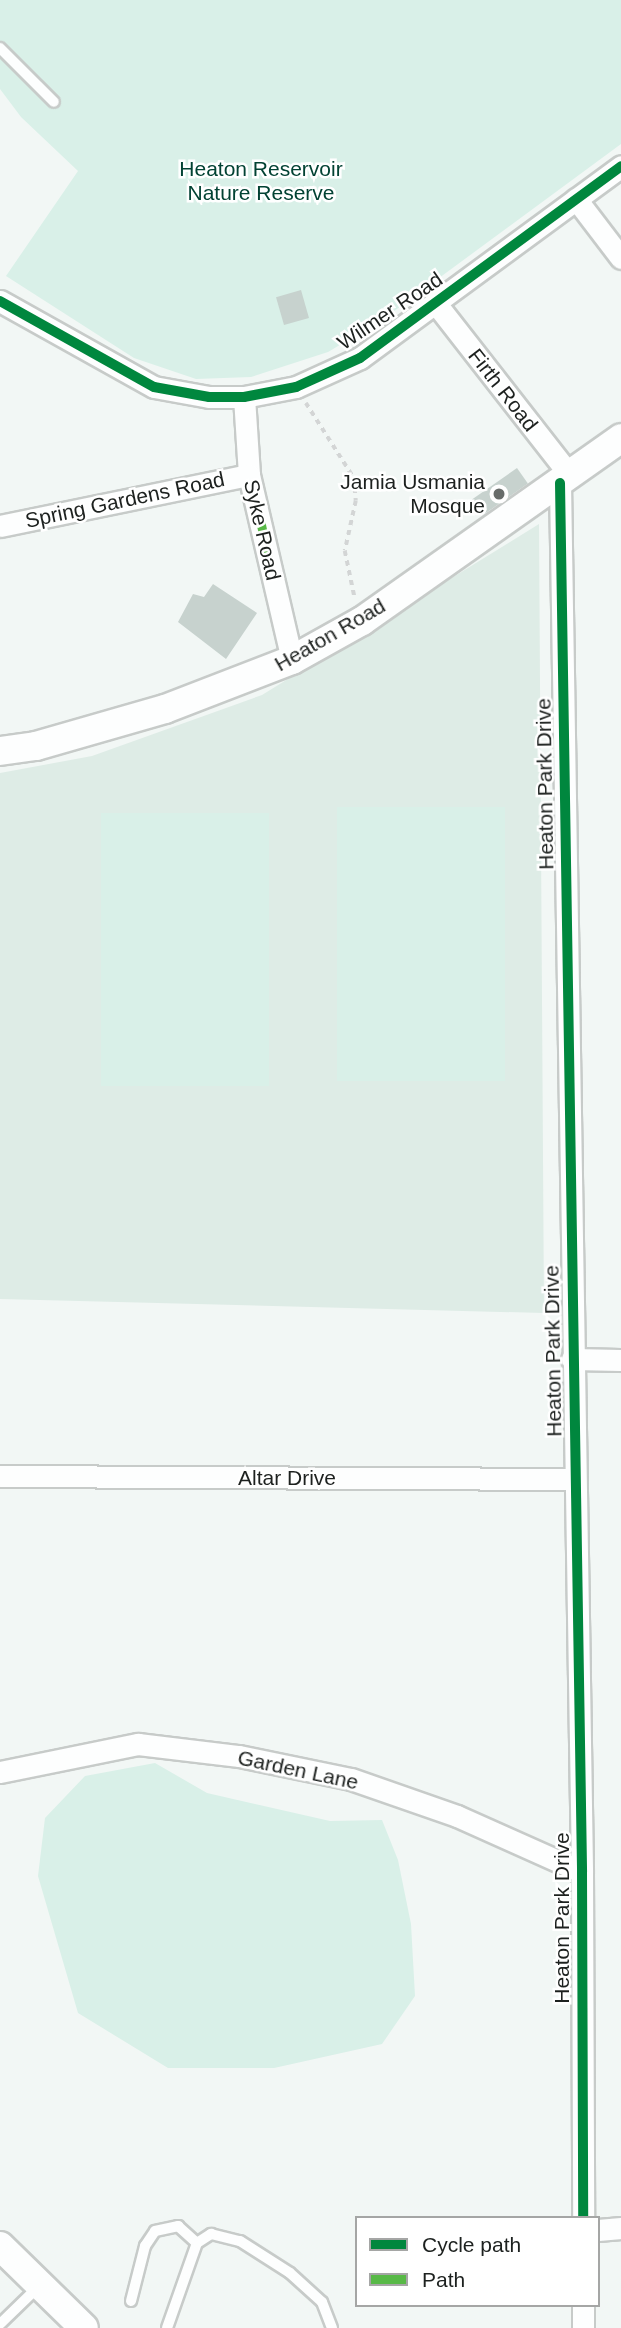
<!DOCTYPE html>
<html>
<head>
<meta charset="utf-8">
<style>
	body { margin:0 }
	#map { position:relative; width:621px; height:2328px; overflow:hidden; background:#f2f7f5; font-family:Helvetica,sans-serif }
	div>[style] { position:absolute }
	.built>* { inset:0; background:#deece6 }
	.green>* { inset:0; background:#d9f0e8; transform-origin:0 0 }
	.building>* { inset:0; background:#c7d2ce; transform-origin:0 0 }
	.path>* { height:3.5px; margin-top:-1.75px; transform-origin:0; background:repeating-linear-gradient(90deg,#d3d5d5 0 5px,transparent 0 10px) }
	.roads { filter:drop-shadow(2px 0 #c7cbc9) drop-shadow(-2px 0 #c7cbc9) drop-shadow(0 2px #c7cbc9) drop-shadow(0 -2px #c7cbc9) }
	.lane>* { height:10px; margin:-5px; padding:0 5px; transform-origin:5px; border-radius:5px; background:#fdfefe }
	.street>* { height:21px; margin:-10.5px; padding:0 10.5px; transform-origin:10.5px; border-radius:10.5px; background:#fdfefe }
	.secondary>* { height:28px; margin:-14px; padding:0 14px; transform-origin:14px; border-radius:14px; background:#fdfefe }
	.quiet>* { height:9px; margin-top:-4.5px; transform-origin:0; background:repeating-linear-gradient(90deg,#58b947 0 18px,transparent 0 27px) }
	.cycleway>* { height:10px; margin:-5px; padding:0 5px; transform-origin:5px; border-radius:5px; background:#00873e }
	.dots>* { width:19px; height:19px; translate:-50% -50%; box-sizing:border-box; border:4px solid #fff; border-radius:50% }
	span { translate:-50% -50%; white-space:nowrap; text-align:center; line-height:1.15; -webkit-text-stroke:5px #fff; paint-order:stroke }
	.park-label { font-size:21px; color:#024233 }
	.street-label { font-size:21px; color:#1d211f }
	.poi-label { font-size:21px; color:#1d211f }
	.right { translate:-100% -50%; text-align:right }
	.legend { position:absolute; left:355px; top:2216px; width:245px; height:91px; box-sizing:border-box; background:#fff; border:2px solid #a5a6a5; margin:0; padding:9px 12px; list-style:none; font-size:21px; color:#1d211f }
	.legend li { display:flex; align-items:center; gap:14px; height:35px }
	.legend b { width:35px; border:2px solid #a5a6a5 }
</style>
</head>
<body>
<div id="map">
	<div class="built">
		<i style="clip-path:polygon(539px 524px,544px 1313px,0 1299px,0 773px,92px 756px,262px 695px)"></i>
	</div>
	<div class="green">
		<i style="clip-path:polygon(0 0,621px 0,621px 144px,382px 320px,328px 352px,251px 377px,196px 379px,134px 358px,6px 276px,78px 171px,21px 117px,0 89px)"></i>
		<i style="left:337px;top:807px;width:168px;height:274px"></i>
		<i style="left:101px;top:813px;width:168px;height:273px"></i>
		<i style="clip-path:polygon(155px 1763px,207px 1793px,330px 1821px,382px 1820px,398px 1860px,411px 1924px,415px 1996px,382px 2044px,274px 2068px,168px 2068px,78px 2013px,38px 1876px,45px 1818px,85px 1776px)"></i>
	</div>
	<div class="building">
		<i style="left:301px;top:290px;width:29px;height:26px;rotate:74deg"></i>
		<i style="left:517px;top:468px;width:19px;height:55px;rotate:55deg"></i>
		<i style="clip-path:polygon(213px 584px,257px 613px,226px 659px,178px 622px,193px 594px,204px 597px)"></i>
	</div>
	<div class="path">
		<i style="left:306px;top:403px;width:89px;rotate:57.4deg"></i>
		<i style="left:354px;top:478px;width:23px;rotate:85deg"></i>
		<i style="left:356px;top:501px;width:51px;rotate:102.4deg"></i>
		<i style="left:345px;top:551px;width:49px;rotate:78.2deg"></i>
	</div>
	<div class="roads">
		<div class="lane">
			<i style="left:0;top:48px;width:76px;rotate:45deg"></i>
			<i style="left:131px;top:2301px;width:57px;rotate:-75.7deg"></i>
			<i style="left:145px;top:2246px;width:18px;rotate:-56deg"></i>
			<i style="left:155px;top:2231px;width:24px;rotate:-12deg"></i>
			<i style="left:178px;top:2226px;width:25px;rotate:42deg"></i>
			<i style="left:0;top:2324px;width:53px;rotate:-44.2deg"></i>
			<i style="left:167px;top:2328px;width:90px;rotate:-70.6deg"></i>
			<i style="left:197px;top:2243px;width:17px;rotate:-33deg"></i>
			<i style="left:211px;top:2234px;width:30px;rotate:14deg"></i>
			<i style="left:240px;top:2241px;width:59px;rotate:32.6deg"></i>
			<i style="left:290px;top:2273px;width:43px;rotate:42.2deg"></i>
			<i style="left:322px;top:2302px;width:28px;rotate:69deg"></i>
		</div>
		<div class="street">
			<i style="left:576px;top:199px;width:74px;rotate:52.7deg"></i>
			<i style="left:0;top:301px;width:176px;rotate:29.2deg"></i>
			<i style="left:154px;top:387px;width:56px;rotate:10.3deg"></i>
			<i style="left:209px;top:397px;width:35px"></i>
			<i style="left:244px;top:397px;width:53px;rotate:-10.9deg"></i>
			<i style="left:296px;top:387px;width:70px;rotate:-24.4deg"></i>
			<i style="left:360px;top:358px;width:324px;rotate:-36.3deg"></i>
			<i style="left:437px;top:305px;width:216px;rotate:52deg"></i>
			<i style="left:244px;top:397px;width:78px;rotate:86.3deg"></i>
			<i style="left:249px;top:475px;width:190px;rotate:76.9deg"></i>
			<i style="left:560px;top:483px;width:1389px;rotate:89.09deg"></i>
			<i style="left:582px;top:1872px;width:346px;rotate:89.8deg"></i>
			<i style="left:0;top:526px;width:254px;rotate:-11.6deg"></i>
			<i style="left:572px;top:1359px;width:49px;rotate:1.2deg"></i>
			<i style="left:0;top:1476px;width:574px;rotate:0.3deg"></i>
			<i style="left:0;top:1772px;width:141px;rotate:-11.5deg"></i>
			<i style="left:138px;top:1744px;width:102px;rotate:6.8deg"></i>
			<i style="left:239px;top:1756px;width:114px;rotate:11.6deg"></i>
			<i style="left:351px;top:1779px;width:112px;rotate:19.2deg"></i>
			<i style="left:457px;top:1816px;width:137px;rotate:24.1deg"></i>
			<i style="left:598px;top:2230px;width:23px;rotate:-5deg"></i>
			<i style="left:583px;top:2305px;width:23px;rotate:90deg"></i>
		</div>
		<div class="secondary">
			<i style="left:0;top:751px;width:36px;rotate:-8deg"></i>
			<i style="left:36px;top:746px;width:134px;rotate:-16deg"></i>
			<i style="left:165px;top:709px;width:136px;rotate:-21.1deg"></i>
			<i style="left:292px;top:660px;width:80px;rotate:-29.1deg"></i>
			<i style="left:362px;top:621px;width:317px;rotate:-35.2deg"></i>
			<i style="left:0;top:2246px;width:117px;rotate:44.3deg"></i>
		</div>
	</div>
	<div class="quiet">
		<i style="left:259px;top:513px;width:48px;rotate:78deg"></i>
	</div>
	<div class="cycleway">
		<i style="left:0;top:301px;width:176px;rotate:29.2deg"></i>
		<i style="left:154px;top:387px;width:56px;rotate:10.3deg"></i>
		<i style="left:209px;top:397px;width:35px"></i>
		<i style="left:244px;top:397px;width:53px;rotate:-10.9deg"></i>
		<i style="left:296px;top:387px;width:70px;rotate:-24.4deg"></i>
		<i style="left:360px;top:358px;width:324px;rotate:-36.3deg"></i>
		<i style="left:560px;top:483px;width:1389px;rotate:89.09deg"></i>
		<i style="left:582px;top:1872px;width:346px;rotate:89.8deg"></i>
	</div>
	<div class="dots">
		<i style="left:499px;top:494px;background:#686c6a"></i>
	</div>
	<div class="park-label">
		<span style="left:261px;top:181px">Heaton Reservoir<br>Nature Reserve</span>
	</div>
	<div class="street-label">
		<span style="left:390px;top:311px;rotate:-34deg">Wilmer Road</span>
		<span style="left:503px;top:390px;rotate:52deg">Firth Road</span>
		<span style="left:125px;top:500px;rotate:-12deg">Spring Gardens Road</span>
		<span style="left:262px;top:530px;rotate:77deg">Syke Road</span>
		<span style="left:330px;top:635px;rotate:-30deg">Heaton Road</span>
		<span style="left:545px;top:784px;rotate:-91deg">Heaton Park Drive</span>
		<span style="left:553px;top:1351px;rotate:-91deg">Heaton Park Drive</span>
		<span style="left:287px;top:1478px">Altar Drive</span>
		<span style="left:298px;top:1770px;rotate:12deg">Garden Lane</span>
		<span style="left:562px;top:1918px;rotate:-90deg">Heaton Park Drive</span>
	</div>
	<div class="poi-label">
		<span class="right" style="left:485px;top:494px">Jamia Usmania<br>Mosque</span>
	</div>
	<ul class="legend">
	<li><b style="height:9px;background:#00873e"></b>Cycle path</li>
	<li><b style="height:9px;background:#58b947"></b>Path</li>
	</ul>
</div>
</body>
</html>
